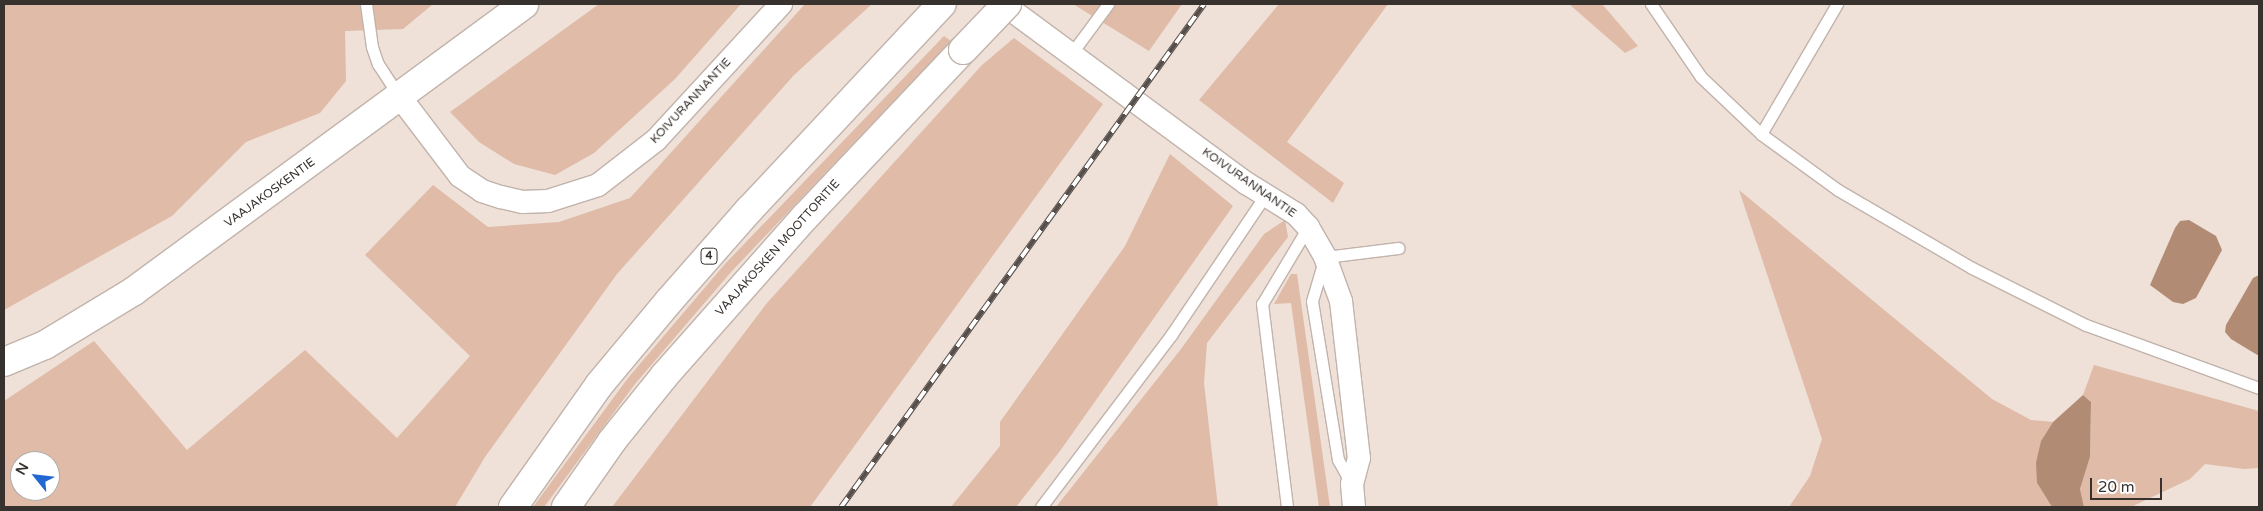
<!DOCTYPE html>
<html>
<head>
<meta charset="utf-8">
<style>
	body { margin:0 }
	#map { position:relative; width:2263px; height:511px; overflow:hidden; background:#efe0d8; font-family:"Varela Round",sans-serif }
	div>[style] { position:absolute }
	.green>* { inset:0; background:#dfbba8 }
	.water>* { inset:0; background:#b28b75 }
	.roads { filter:drop-shadow(1px 0 #c1b3ab) drop-shadow(-1px 0 #c1b3ab) drop-shadow(0 1px #c1b3ab) drop-shadow(0 -1px #c1b3ab) }
	.service>* { height:11px; margin:-5.5px; padding:0 5.5px; transform-origin:5.5px; border-radius:5.5px; background:#fff }
	.minor>* { height:22px; margin:-11px; padding:0 11px; transform-origin:11px; border-radius:11px; background:#fff }
	.secondary>* { height:28px; margin:-14px; padding:0 14px; transform-origin:14px; border-radius:14px; background:#fff }
	.motorway>* { height:28px; margin:-14px; padding:0 14px; transform-origin:14px; border-radius:14px; background:#fff }
	.rail>* { height:5.5px; margin-top:-2.75px; transform-origin:0; background:repeating-linear-gradient(90deg,#fff 0 11px,#554e4a 0 22px); box-sizing:border-box; border-block:1px solid #554e4a }
	.bridges { filter:drop-shadow(1px 0 #c1b3ab) drop-shadow(-1px 0 #c1b3ab) drop-shadow(0 1px #c1b3ab) drop-shadow(0 -1px #c1b3ab) }
	.motorway-bridge>* { height:28px; margin:-14px; padding:0 14px; transform-origin:14px; border-radius:14px; background:#fff }
	span { translate:-50% -50%; white-space:nowrap; text-align:center; line-height:1.15; -webkit-text-stroke:5px #fff; paint-order:stroke }
	.shield-label span { padding:1px 4px; background:#fff; border:1px solid; border-radius:4px; -webkit-text-stroke-width:0 }
	.shield-label { font-size:11px; color:#38322f; font-weight:700 }
	.street-label { font-size:12px; color:#38322f }
	.frame { position:absolute; inset:0; border:5px solid #38322f; pointer-events:none }
	.north { position:absolute; left:10px; top:451px; width:50px; height:50px; box-sizing:border-box; background:#fff; border:1px solid #afadac; border-radius:50%; rotate:299deg; font-size:14px; font-weight:700; line-height:20px; text-align:center; color:#38322f }
	.north::after { content:''; display:block; margin:auto; width:18px; height:22px; background:#2268d3; clip-path:polygon(50% 0,100% 100%,50% 72%,0 100%) }
	.scale { position:absolute; left:2090px; top:478px; width:72px; height:22px; box-sizing:border-box; border:2px solid #38322f; border-top:0; padding-left:6px; font-size:15px; line-height:18px; white-space:nowrap; color:#38322f; -webkit-text-stroke:4px #fff; paint-order:stroke }
</style>
</head>
<body>
<div id="map">
	<div class="green">
		<i style="clip-path:polygon(4px 4px,433px 4px,403px 29px,345px 31px,346px 81px,320px 113px,246px 142px,172px 216px,4px 310px)"></i>
		<i style="clip-path:polygon(599px 4px,741px 4px,675px 79px,594px 153px,555px 175px,514px 164px,479px 142px,450px 112px)"></i>
		<i style="clip-path:polygon(evenodd,805px 4px,872px 4px,794px 75px,617px 274px,485px 457px,455px 507px,4px 507px,4px 401px,94px 341px,187px 450px,305px 350px,397px 438px,470px 356px,365px 255px,433px 185px,488px 227px,559px 222px,630px 198px,805px 4px,20px 461px,50px 461px,50px 491px,20px 491px,20px 461px)"></i>
		<i style="clip-path:polygon(1073px 4px,1182px 4px,1149px 51px)"></i>
		<i style="clip-path:polygon(1279px 4px,1388px 4px,1287px 142px,1344px 183px,1333px 203px,1199px 100px)"></i>
		<i style="clip-path:polygon(1569px 4px,1602px 4px,1638px 46px,1625px 53px)"></i>
		<i style="clip-path:polygon(944px 36px,951px 41px,731px 272px,635px 384px,544px 507px,533px 507px,628px 378px,724px 265px)"></i>
		<i style="clip-path:polygon(1014px 38px,1103px 104px,810px 507px,612px 507px,767px 303px,982px 65px)"></i>
		<i style="clip-path:polygon(1170px 154px,1233px 206px,1060px 451px,1016px 507px,951px 507px,1000px 446px,1000px 422px,1125px 246px)"></i>
		<i style="clip-path:polygon(1739px 190px,1992px 399px,2031px 420px,2053px 422px,2041px 441px,2037px 483px,2052px 507px,1789px 507px,1810px 476px,1822px 439px)"></i>
		<i style="clip-path:polygon(1285px 220px,1288px 237px,1207px 343px,1204px 383px,1218px 507px,1056px 507px,1181px 349px,1264px 234px)"></i>
		<i style="clip-path:polygon(1291px 274px,1297px 274px,1330px 507px,1319px 507px,1291px 303px,1274px 304px)"></i>
		<i style="clip-path:polygon(2094px 365px,2259px 411px,2259px 468px,2244px 469px,2205px 464px,2190px 479px,2131px 507px,2084px 507px,2080px 489px,2090px 457px,2091px 402px,2083px 395px)"></i>
	</div>
	<div class="water">
		<i style="clip-path:polygon(2189px 220px,2216px 236px,2222px 250px,2196px 298px,2183px 304px,2173px 302px,2150px 285px,2175px 228px,2180px 221px)"></i>
		<i style="clip-path:polygon(2259px 275px,2259px 356px,2231px 339px,2225px 332px,2226px 325px,2253px 278px)"></i>
		<i style="clip-path:polygon(2083px 395px,2091px 402px,2090px 457px,2080px 489px,2084px 507px,2052px 507px,2037px 483px,2036px 463px,2041px 441px,2053px 422px)"></i>
	</div>
	<div class="roads">
		<div class="service">
			<i style="left:366px;top:4px;width:43px;rotate:82.1deg"></i>
			<i style="left:372px;top:47px;width:18px;rotate:71deg"></i>
			<i style="left:378px;top:64px;width:38px;rotate:57deg"></i>
			<i style="left:1651px;top:4px;width:88px;rotate:55.6deg"></i>
			<i style="left:1701px;top:77px;width:83px;rotate:43.5deg"></i>
			<i style="left:1761px;top:134px;width:95px;rotate:36deg"></i>
			<i style="left:1838px;top:190px;width:155px;rotate:30.2deg"></i>
			<i style="left:1972px;top:268px;width:127px;rotate:26.6deg"></i>
			<i style="left:2086px;top:325px;width:184px;rotate:20deg"></i>
			<i style="left:1071px;top:54px;width:62px;rotate:-53.5deg"></i>
			<i style="left:1761px;top:134px;width:151px;rotate:-59.7deg"></i>
			<i style="left:1351px;top:483px;width:26px;rotate:-119deg"></i>
			<i style="left:1338px;top:460px;width:161px;rotate:-99.3deg"></i>
			<i style="left:1312px;top:301px;width:46px;rotate:-73.5deg"></i>
			<i style="left:1325px;top:257px;width:74px;rotate:-7deg"></i>
			<i style="left:1041px;top:507px;width:216px;rotate:-52.9deg"></i>
			<i style="left:1171px;top:335px;width:170px;rotate:-56deg"></i>
			<i style="left:1287px;top:507px;width:205px;rotate:-97deg"></i>
			<i style="left:1262px;top:304px;width:90px;rotate:-59.1deg"></i>
		</div>
		<div class="minor">
			<i style="left:1003px;top:4px;width:302px;rotate:36.4deg"></i>
			<i style="left:1246px;top:183px;width:59px;rotate:31.8deg"></i>
			<i style="left:1296px;top:214px;width:18px;rotate:47deg"></i>
			<i style="left:1308px;top:227px;width:34px;rotate:60deg"></i>
			<i style="left:1325px;top:257px;width:47px;rotate:70deg"></i>
			<i style="left:1341px;top:301px;width:158px;rotate:83.5deg"></i>
			<i style="left:1359px;top:458px;width:27px;rotate:105deg"></i>
			<i style="left:1352px;top:484px;width:23px;rotate:85deg"></i>
			<i style="left:400px;top:97px;width:99px;rotate:52.8deg"></i>
			<i style="left:460px;top:176px;width:27px;rotate:34deg"></i>
			<i style="left:482px;top:191px;width:20px;rotate:18deg"></i>
			<i style="left:501px;top:197px;width:22px;rotate:13deg"></i>
			<i style="left:522px;top:202px;width:26px;rotate:-2deg"></i>
			<i style="left:548px;top:201px;width:52px;rotate:-17.7deg"></i>
			<i style="left:598px;top:185px;width:73px;rotate:-37.8deg"></i>
			<i style="left:656px;top:140px;width:185px;rotate:-47.4deg"></i>
		</div>
		<div class="secondary">
			<i style="left:4px;top:362px;width:44px;rotate:-22.5deg"></i>
			<i style="left:45px;top:345px;width:104px;rotate:-31.2deg"></i>
			<i style="left:134px;top:291px;width:484px;rotate:-36.3deg"></i>
		</div>
		<div class="motorway">
			<i style="left:513px;top:507px;width:149px;rotate:-54.8deg"></i>
			<i style="left:599px;top:385px;width:109px;rotate:-50.2deg"></i>
			<i style="left:669px;top:301px;width:121px;rotate:-48.7deg"></i>
			<i style="left:749px;top:210px;width:282px;rotate:-46.9deg"></i>
			<i style="left:566px;top:507px;width:80px;rotate:-55.1deg"></i>
			<i style="left:612px;top:441px;width:85px;rotate:-51.2deg"></i>
			<i style="left:665px;top:375px;width:211px;rotate:-48.5deg"></i>
			<i style="left:805px;top:217px;width:230px;rotate:-46.6deg"></i>
		</div>
	</div>
	<div class="rail">
		<i style="left:841px;top:507px;width:620px;rotate:-54.18deg"></i>
	</div>
	<div class="bridges">
		<div class="motorway-bridge">
			<i style="left:963px;top:50px;width:64px;rotate:-46.3deg"></i>
		</div>
	</div>
	<div class="shield-label">
		<span style="left:709px;top:256px">4</span>
	</div>
	<div class="street-label">
		<span style="left:691px;top:101px;rotate:-47deg">KOIVURANNANTIE</span>
		<span style="left:1249px;top:183px;rotate:35deg">KOIVURANNANTIE</span>
		<span style="left:270px;top:193px;rotate:-36deg">VAAJAKOSKENTIE</span>
		<span style="left:778px;top:248px;rotate:-48deg">VAAJAKOSKEN MOOTTORITIE</span>
	</div>
	<div class="frame"></div>
	<div class="north">N</div>
	<div class="scale">20 m</div>
</div>
</body>
</html>
